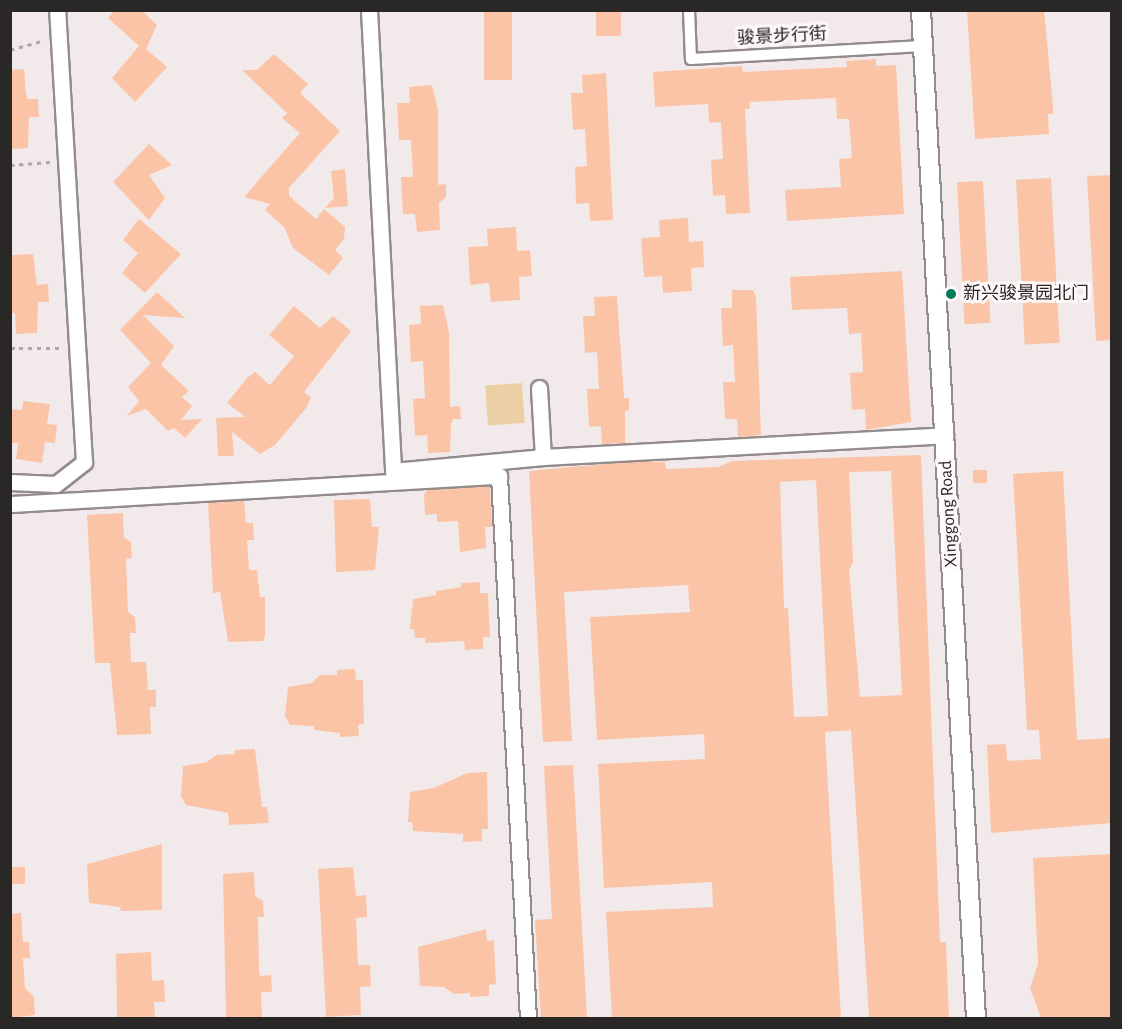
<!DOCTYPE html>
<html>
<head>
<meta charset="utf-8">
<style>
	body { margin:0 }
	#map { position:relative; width:1122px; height:1029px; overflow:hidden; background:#f2eaea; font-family:"Alegreya Sans","Noto Sans SC",sans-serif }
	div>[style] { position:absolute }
	.green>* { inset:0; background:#ecd0a5; transform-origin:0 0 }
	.building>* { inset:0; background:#fcc4a7; transform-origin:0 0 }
	.path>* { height:3px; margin-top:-1.5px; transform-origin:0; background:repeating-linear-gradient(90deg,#afa8a8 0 4.5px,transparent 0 9px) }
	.roads { filter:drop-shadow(2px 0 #948c8c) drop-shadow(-2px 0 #948c8c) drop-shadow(0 2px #948c8c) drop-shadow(0 -2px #948c8c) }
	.pedestrian>* { height:10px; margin:-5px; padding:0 5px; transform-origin:5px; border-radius:5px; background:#fff }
	.minor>* { height:15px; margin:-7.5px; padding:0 7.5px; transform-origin:7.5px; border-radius:7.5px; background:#fff }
	.tertiary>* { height:18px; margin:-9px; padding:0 9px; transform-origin:9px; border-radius:9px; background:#fff }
	.dots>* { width:16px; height:16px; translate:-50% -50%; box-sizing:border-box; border:3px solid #fff8f8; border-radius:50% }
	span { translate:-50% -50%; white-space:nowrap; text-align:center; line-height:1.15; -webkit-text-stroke:6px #fff8f8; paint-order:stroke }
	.street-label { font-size:18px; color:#2a2727 }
	.poi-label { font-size:18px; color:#2a2727 }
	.left { translate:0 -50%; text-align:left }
	.frame { position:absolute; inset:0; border:12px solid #2a2727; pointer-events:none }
</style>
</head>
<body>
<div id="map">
	<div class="green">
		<i style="left:522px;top:383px;width:40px;height:37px;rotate:86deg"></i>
	</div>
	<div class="building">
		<i style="clip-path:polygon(115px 10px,141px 10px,157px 25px,146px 49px,167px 67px,135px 102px,112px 78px,139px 46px,108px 18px)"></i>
		<i style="left:484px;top:10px;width:28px;height:70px"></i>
		<i style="left:596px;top:10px;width:25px;height:26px"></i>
		<i style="clip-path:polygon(967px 10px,1044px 10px,1053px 106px,1053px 114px,1048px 114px,1049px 134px,975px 139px)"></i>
		<i style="clip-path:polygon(274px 54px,308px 84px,300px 93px,340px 131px,289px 188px,289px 196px,316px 219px,324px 209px,345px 227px,344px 239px,335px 250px,343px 258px,329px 275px,293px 248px,284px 227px,265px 210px,270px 204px,244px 197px,300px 133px,282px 118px,287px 113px,242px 70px,257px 70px)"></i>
		<i style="clip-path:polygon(876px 59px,876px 66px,896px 65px,904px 214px,787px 221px,785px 190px,841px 187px,839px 159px,852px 158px,849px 119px,837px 119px,836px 98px,749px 102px,750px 109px,745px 109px,750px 213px,726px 214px,725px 195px,713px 196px,711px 160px,723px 159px,721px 122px,709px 123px,708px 104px,655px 107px,653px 72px,742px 66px,743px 72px,847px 67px,846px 61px)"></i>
		<i style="clip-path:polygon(24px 69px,26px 94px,28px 99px,38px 99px,39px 117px,29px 117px,28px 148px,10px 149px,10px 70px)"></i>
		<i style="clip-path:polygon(606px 73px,613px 220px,590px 221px,589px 203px,576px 204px,575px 167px,587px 166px,585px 129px,573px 130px,571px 93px,583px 93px,582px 75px)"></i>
		<i style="clip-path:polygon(432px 85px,438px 110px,438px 185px,446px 184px,446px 197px,439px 203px,440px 230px,417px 232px,415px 214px,403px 214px,401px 177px,413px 177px,412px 159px,411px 140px,399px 140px,397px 103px,410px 103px,409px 87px)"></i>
		<i style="clip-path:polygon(149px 144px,172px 165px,149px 175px,165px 198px,149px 220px,113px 182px)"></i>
		<i style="clip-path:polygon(345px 169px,348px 206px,325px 208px,334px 198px,331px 171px)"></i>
		<i style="clip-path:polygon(1112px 175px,1112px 340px,1096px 341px,1087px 176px)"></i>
		<i style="left:1051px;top:178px;width:165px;height:35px;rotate:87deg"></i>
		<i style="left:983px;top:181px;width:142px;height:26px;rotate:87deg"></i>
		<i style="clip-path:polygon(688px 218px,689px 242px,703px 241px,704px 267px,691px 268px,692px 291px,663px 293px,662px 276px,644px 277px,641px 238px,660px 237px,659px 220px)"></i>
		<i style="clip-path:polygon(139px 219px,181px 254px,145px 293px,122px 273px,138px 253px,123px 240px)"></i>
		<i style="clip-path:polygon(516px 227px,517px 251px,530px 250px,532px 276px,519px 277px,520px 300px,491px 302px,489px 283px,470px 285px,468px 247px,488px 246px,487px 229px)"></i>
		<i style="clip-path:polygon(33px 254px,37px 285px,48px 284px,49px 302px,38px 302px,37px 333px,16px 334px,15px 313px,10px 314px,12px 255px)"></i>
		<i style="clip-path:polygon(902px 271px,911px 422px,866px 430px,865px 409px,852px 410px,850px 373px,863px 372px,861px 333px,849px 334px,847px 308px,792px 310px,790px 277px)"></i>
		<i style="clip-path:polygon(732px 290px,753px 290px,756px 297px,761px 435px,738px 437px,737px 419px,725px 419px,723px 382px,735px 382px,733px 345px,723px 346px,721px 308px,732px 308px)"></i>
		<i style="clip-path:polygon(157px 292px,185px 318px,143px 315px,174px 346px,161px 365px,189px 391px,182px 397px,192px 406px,181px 420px,202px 419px,185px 438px,174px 428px,168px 431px,146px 409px,127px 416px,139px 401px,128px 387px,151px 363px,120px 330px)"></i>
		<i style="clip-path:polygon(617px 296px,624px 398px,629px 398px,629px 410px,625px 411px,625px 443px,602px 444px,601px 426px,589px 427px,587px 389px,599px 389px,597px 352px,585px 353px,583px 316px,595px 316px,594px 297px)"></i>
		<i style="clip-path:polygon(443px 305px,449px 332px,450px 407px,460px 406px,461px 419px,453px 419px,451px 424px,450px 452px,428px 453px,427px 435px,415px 436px,413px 399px,425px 398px,424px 379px,423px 361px,411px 362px,409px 325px,421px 324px,420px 306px)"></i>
		<i style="clip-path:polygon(294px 306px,320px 328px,333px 316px,351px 331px,304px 392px,311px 397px,307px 407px,275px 445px,260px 454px,232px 432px,234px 456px,218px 456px,216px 418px,245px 417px,227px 403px,247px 378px,255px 372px,270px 385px,294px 356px,269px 335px)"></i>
		<i style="clip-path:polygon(23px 401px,50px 404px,47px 424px,57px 425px,55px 443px,45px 442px,42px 463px,16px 459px,18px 443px,10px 443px,10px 409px,22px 410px)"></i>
		<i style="clip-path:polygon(evenodd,921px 455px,940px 942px,946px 942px,949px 1018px,869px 1018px,851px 730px,825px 732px,841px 1018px,612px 1018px,606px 912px,713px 907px,712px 882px,604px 888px,598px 764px,705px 759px,704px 734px,597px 740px,590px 617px,690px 612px,688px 585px,564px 592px,572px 741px,543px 742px,529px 471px,626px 462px,665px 462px,666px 469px,718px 467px,732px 461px,921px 455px,891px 471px,902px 695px,860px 697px,849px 570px,853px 562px,849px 472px,891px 471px,921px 455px,816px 480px,828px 716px,794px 717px,788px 608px,784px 608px,780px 482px,816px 480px)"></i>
		<i style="left:987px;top:470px;width:13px;height:14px;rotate:90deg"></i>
		<i style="clip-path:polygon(1063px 471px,1077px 740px,1112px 738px,1112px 823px,991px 833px,987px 745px,1006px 744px,1007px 761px,1041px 759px,1039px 730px,1027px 730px,1013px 474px)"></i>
		<i style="clip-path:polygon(490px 486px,492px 527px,485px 527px,486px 548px,460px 552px,458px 521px,437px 522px,437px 514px,425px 515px,424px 495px,427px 490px)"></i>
		<i style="clip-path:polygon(370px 499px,372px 527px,379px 527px,375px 570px,336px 572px,334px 500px)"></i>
		<i style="clip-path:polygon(244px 500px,246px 523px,253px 523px,254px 540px,247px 540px,249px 570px,257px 570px,260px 597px,265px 597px,265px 635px,263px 641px,228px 642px,220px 592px,213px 593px,208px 502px)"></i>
		<i style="clip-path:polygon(123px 513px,124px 537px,131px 542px,132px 558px,126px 559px,128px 612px,135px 617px,136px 633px,130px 633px,131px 662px,146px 662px,148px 690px,156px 690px,156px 707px,150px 707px,151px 734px,117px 735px,110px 663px,95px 663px,87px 515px)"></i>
		<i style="clip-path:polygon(480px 582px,480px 593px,488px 593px,490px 637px,483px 637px,483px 649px,465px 650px,464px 641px,425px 643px,425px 638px,415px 638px,414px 629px,410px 629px,413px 599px,436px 595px,436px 591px,461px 587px,461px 583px)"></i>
		<i style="clip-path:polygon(355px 669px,356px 680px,363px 680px,364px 724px,358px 725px,359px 736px,340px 737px,340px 733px,314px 730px,314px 726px,290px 725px,285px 716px,288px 687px,312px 683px,320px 675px,337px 675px,337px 670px)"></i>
		<i style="clip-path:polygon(255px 749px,262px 807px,267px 807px,269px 823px,229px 825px,228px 813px,186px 805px,181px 796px,183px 766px,207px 762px,216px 755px,235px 754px,235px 750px)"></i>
		<i style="clip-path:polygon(573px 765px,587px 1018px,541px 1018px,535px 920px,552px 919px,544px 766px)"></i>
		<i style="clip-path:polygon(487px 772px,488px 829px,482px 829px,482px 841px,463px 842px,463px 834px,413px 831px,412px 822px,408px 822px,410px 792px,434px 788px,467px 773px)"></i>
		<i style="clip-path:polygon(162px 844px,162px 910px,121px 911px,120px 907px,89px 903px,87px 864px)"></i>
		<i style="clip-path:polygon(1112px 854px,1112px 1018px,1041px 1018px,1030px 988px,1038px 964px,1033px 858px)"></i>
		<i style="left:25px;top:867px;width:17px;height:15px;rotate:90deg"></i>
		<i style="clip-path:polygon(353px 867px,356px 896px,366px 895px,367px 917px,356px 918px,358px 965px,370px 965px,371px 986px,360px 987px,361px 1015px,326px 1017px,318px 869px)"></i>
		<i style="clip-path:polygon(254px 872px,255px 896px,263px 901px,264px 917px,258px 917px,259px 970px,260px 976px,271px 975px,272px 992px,261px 992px,262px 1018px,226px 1018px,223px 874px)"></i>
		<i style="clip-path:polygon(21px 913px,23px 942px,29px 942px,30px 958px,23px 958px,25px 988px,34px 997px,35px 1015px,10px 1018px,10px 914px)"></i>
		<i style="clip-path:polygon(486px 929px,487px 941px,494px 940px,495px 964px,496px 984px,489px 985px,489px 996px,470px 997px,470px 993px,454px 994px,444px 987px,420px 986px,418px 947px)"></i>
		<i style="clip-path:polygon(151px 952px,152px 981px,164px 980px,165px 1002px,154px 1002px,155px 1018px,117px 1018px,116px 954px)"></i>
	</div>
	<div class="path">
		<i style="left:10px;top:50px;width:35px;rotate:-16deg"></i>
		<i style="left:10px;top:165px;width:40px;rotate:-4.3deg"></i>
		<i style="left:10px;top:348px;width:54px"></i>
	</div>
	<div class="roads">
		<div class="pedestrian">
			<i style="left:689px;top:10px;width:49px;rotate:87.7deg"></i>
			<i style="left:691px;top:59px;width:232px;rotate:-3.2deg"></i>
		</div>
		<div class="minor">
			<i style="left:369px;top:10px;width:462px;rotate:87deg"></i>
			<i style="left:393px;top:471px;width:151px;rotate:-5.3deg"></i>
			<i style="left:543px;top:457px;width:403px;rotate:-3.1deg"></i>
			<i style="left:539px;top:388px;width:69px;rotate:86.7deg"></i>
			<i style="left:10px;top:482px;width:46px;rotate:2.5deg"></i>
			<i style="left:56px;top:484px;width:36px;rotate:-38deg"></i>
			<i style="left:84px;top:462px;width:453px;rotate:-93.4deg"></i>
			<i style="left:10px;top:504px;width:490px;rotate:-3.3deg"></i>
			<i style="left:499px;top:476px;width:543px;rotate:86.94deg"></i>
		</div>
		<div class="tertiary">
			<i style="left:921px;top:10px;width:1009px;rotate:86.88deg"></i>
		</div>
	</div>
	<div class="dots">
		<i style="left:951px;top:294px;background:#007c5a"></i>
	</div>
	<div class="street-label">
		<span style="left:782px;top:37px;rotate:-3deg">骏景步行街</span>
		<span style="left:949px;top:514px;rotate:-93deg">Xinggong Road</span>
	</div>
	<div class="poi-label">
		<span class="left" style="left:963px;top:294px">新兴骏景园北门</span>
	</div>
	<div class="frame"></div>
</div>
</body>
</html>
